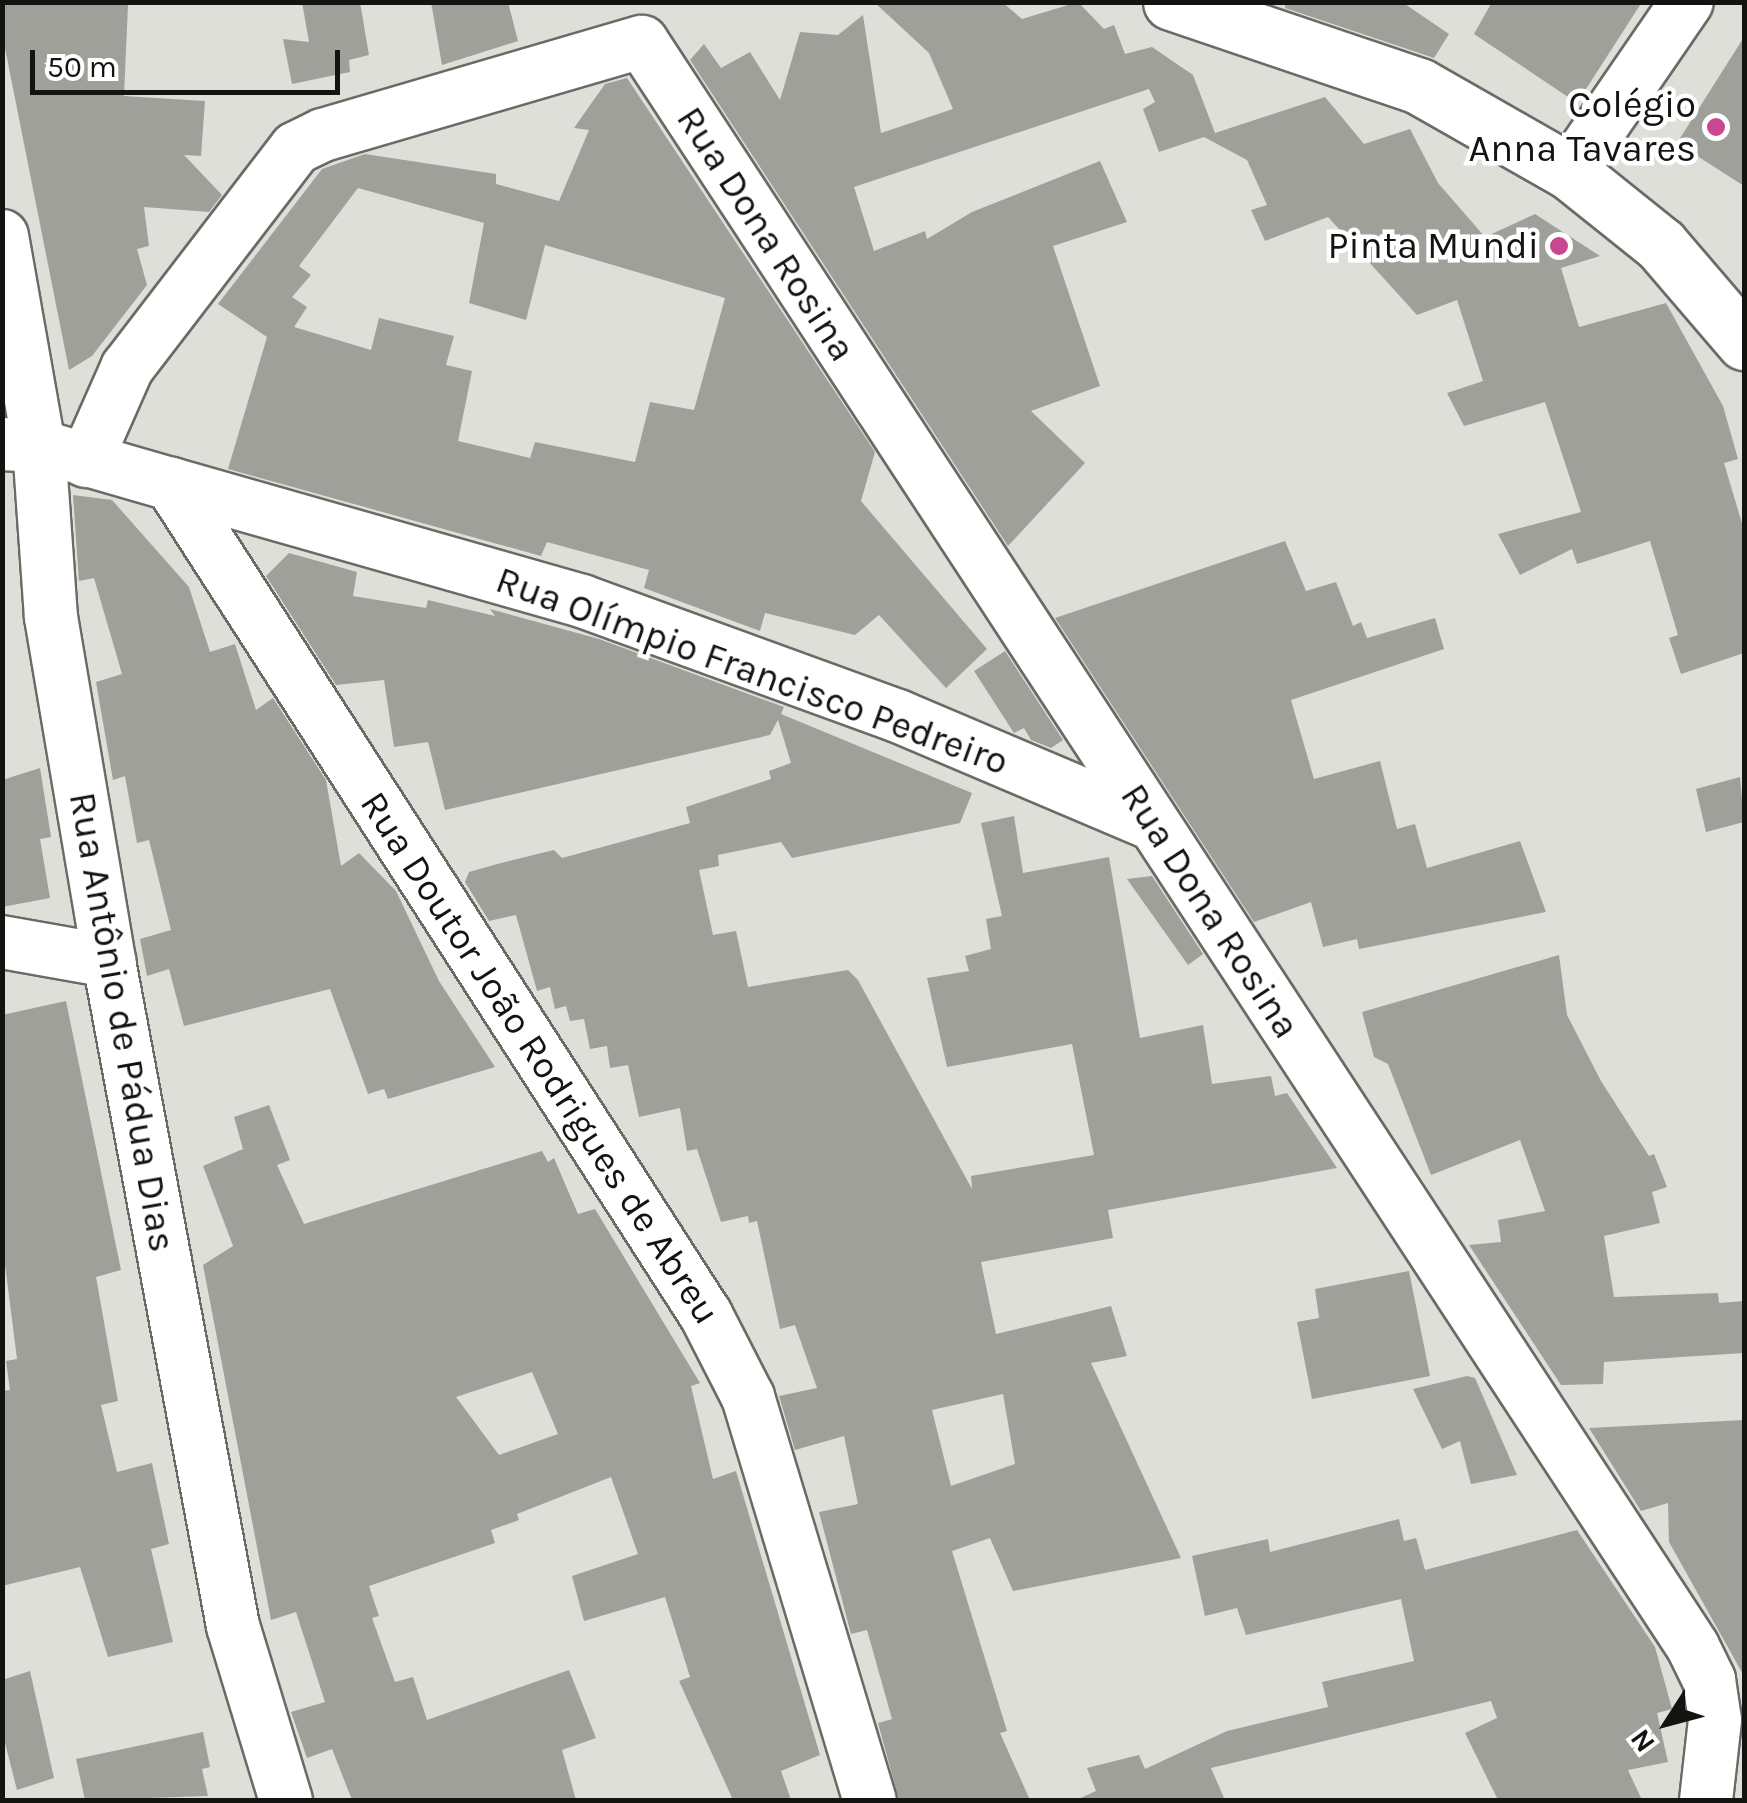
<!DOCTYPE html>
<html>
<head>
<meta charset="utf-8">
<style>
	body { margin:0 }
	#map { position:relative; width:1747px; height:1803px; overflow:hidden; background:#dedfd9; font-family:Karla,sans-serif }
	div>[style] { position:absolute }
	.building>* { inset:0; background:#9fa09a }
	.roads { filter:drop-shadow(2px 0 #6a6b65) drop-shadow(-2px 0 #6a6b65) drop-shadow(0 2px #6a6b65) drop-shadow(0 -2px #6a6b65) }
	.minor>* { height:52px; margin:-26px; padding:0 26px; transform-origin:26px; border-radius:26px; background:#fff }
	.major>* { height:55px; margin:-27.5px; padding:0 27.5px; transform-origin:27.5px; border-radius:27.5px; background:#fff }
	.dots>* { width:28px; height:28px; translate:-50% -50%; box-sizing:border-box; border:5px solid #fff; border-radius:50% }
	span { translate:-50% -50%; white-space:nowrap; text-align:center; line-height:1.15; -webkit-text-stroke:9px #fff; paint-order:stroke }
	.poi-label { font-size:38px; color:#131411 }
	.right { translate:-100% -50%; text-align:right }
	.street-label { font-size:38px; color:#131411 }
	.frame { position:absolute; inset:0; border:5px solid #131411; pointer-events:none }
	.north { position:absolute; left:1617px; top:1673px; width:100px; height:100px; -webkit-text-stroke:8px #fff; paint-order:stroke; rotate:234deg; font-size:28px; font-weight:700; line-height:40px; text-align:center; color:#131411 }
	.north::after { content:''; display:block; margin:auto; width:35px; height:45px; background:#131411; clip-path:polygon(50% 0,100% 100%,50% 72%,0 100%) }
	.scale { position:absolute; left:30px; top:50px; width:310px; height:45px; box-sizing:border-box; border:5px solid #131411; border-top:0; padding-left:12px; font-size:30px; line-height:35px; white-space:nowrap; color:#131411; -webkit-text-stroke:8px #fff; paint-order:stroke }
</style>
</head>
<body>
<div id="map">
	<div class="building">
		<i style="clip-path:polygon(2px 2px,128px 5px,124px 96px,205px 101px,201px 156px,184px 155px,222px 195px,209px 212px,144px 207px,149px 246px,137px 249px,147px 285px,92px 356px,69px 370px,2px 33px)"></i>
		<i style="clip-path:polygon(302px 2px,360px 2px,369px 55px,349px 60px,350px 72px,292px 84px,283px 39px,309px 42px)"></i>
		<i style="clip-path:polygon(431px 2px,508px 2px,518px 41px,442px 65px)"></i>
		<i style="clip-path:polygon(874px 2px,1002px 2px,1022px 19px,1078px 2px,1104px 29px,1114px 25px,1125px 54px,1152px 47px,1193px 75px,1215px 133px,1325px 97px,1364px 144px,1410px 129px,1438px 183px,1485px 237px,1535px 214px,1600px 256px,1561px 268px,1579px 327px,1666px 303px,1723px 406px,1738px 459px,1724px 463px,1744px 530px,1744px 653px,1681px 674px,1669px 638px,1678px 635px,1650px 541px,1577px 564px,1572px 549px,1520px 575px,1498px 534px,1581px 512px,1545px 402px,1464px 426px,1447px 393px,1483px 381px,1457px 300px,1417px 315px,1328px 217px,1265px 241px,1251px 210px,1267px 205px,1247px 160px,1204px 137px,1159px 152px,1143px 109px,1155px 102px,1149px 89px,854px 187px,874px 251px,925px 231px,927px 239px,972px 212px,1100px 161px,1127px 222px,1053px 246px,1100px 386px,1031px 411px,1085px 463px,1008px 546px,690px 60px,704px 44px,721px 68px,750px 52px,780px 100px,800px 32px,838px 35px,863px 15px,881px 133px,953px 109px,929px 53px)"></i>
		<i style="clip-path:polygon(1286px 2px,1402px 2px,1449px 34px,1434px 58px,1285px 8px)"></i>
		<i style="clip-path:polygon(1492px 2px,1642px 2px,1577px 103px,1474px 34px)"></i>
		<i style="clip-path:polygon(1744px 37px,1744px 186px,1677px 143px)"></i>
		<i style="clip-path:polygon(evenodd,627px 78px,875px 452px,861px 501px,987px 649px,946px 688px,879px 615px,855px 635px,765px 613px,760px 631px,644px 588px,649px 570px,547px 542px,541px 556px,228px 469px,267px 337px,218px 304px,322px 169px,365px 154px,496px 174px,496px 184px,559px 201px,589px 130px,574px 128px,605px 84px,627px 78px,358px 188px,484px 223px,469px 303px,526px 320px,545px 245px,725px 298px,694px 410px,650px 402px,635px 462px,535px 442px,530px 458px,458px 441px,472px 371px,446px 365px,454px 336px,379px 318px,371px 350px,294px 327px,307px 307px,292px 297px,311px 275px,299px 266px,358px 188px)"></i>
		<i style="clip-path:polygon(73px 495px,112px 500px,189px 587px,210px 652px,235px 644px,256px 710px,273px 698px,326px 780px,341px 866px,359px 853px,396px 891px,439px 981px,495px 1067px,388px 1099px,384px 1089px,368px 1094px,330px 989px,184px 1026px,169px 969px,147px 976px,140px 939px,171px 930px,149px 840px,137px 843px,125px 776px,113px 780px,96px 682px,122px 674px,94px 578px,79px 581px)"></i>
		<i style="clip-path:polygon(1285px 541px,1306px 591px,1336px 582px,1353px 626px,1361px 622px,1367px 638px,1435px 618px,1444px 649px,1291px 700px,1314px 779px,1380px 761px,1397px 829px,1415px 824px,1427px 868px,1520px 841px,1546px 912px,1359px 949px,1357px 939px,1323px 947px,1311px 902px,1254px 922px,1055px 618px)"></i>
		<i style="clip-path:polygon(evenodd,289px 553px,357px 572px,353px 596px,426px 608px,428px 600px,495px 616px,490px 609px,599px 639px,784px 707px,781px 714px,972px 793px,960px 823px,792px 858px,781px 842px,718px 855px,719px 866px,699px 870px,713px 935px,736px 931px,748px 987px,848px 970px,858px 980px,972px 1189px,971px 1176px,1094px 1155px,1072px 1044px,947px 1067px,927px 978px,969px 971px,965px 956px,991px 949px,986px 919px,1002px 916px,981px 823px,1014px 816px,1023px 873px,1109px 857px,1140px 1038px,1203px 1025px,1212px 1084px,1271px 1076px,1275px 1096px,1287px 1093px,1337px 1168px,1108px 1210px,1113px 1238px,981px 1262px,996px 1334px,1111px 1306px,1127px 1356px,1091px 1363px,1181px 1558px,1013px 1591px,990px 1538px,952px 1551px,1007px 1731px,1000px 1733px,1030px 1800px,899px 1800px,878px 1723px,892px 1719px,867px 1630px,851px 1634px,819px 1512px,858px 1504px,844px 1436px,795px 1450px,779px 1396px,817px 1388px,795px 1325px,780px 1329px,757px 1221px,749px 1223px,748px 1216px,721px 1222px,697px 1149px,687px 1151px,680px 1108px,639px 1117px,628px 1065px,610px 1068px,607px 1046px,590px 1049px,584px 1019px,570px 1021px,566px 1006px,555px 1009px,550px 987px,537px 991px,516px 915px,489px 921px,465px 882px,469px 872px,501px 863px,554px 850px,562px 858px,690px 823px,686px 807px,771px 779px,769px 771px,791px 763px,778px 720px,770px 735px,445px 810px,428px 742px,394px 747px,384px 680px,336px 685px,266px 576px,289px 553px,1003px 1394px,1015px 1464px,951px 1486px,932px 1410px,1003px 1394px)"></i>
		<i style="clip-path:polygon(1005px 651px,1063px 740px,1051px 748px,1031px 740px,1024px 728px,1014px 733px,974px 671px)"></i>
		<i style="clip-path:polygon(40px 768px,51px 837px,40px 839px,50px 898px,2px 907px,2px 780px)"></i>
		<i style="clip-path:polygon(1740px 777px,1744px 822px,1706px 832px,1696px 789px)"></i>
		<i style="clip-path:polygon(1152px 876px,1203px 954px,1188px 965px,1127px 879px)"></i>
		<i style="clip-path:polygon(1559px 955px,1567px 1015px,1601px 1081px,1649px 1156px,1654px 1154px,1667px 1187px,1652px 1192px,1660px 1223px,1604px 1236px,1614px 1297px,1718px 1293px,1719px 1303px,1744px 1301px,1744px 1353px,1604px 1362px,1603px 1384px,1561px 1385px,1469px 1245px,1501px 1242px,1498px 1220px,1545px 1211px,1520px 1140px,1431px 1175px,1388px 1064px,1374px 1057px,1362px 1012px)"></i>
		<i style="clip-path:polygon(66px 1001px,121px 1270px,96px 1277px,118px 1401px,101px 1405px,117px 1472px,152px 1463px,169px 1544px,151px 1549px,173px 1642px,108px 1657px,80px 1567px,2px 1586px,2px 1391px,10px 1390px,6px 1361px,17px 1359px,2px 1241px,2px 1015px)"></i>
		<i style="clip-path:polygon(evenodd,269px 1105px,290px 1160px,277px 1165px,304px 1224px,542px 1151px,548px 1162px,554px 1158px,578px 1214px,595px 1209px,700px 1383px,691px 1386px,713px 1479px,736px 1471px,820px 1755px,781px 1771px,791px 1800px,733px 1800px,679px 1681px,690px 1677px,665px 1597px,584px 1621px,572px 1576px,638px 1554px,611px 1477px,517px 1514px,519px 1520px,491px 1530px,495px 1543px,369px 1586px,379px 1616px,372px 1618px,395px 1682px,413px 1677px,427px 1720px,569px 1670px,596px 1738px,562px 1750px,576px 1800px,352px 1800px,332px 1749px,307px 1758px,291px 1712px,325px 1702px,296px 1612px,271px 1620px,203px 1265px,233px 1246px,203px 1166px,243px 1149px,234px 1117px,269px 1105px,532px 1372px,558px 1434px,499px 1455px,456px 1397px,532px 1372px)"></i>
		<i style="clip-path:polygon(1409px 1271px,1430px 1376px,1312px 1399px,1297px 1322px,1319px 1318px,1315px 1289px)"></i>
		<i style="clip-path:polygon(1467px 1376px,1475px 1378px,1517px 1475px,1471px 1484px,1460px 1441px,1442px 1449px,1413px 1389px)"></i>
		<i style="clip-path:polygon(1744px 1420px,1744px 1676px,1669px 1542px,1668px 1503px,1641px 1511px,1589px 1428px)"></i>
		<i style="clip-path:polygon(1399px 1519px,1404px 1541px,1416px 1538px,1425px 1570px,1577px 1530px,1655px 1647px,1672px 1709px,1657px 1713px,1668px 1762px,1628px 1770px,1642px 1800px,1498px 1800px,1465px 1733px,1497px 1718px,1491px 1701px,1211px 1768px,1225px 1800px,1076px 1800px,1096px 1791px,1087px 1768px,1139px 1755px,1145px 1769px,1227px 1731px,1328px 1707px,1322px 1682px,1414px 1661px,1401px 1599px,1246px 1635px,1237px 1608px,1205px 1616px,1192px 1556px,1268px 1539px,1270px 1552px)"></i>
		<i style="clip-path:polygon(30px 1671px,54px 1778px,17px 1790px,2px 1731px,2px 1680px)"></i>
		<i style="clip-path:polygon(203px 1732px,210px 1767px,202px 1769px,208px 1796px,85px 1800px,76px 1759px)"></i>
	</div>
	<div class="roads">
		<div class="minor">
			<i style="left:1570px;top:172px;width:206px;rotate:-55.5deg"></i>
			<i style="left:2px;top:236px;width:213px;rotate:80deg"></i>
			<i style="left:39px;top:446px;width:171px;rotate:86deg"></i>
			<i style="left:51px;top:617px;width:349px;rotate:80.4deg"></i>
			<i style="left:109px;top:961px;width:676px;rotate:79.44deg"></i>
			<i style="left:233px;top:1626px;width:182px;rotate:73.1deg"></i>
			<i style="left:2px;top:444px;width:37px;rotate:3deg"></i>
			<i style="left:39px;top:446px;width:137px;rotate:16.1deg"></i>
			<i style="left:171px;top:484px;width:988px;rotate:57.23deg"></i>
			<i style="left:706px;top:1315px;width:92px;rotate:62.9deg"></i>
			<i style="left:748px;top:1397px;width:421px;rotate:73.2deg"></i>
			<i style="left:86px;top:461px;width:102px;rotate:-66.2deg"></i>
			<i style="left:127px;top:368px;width:277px;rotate:-52.5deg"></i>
			<i style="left:296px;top:148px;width:30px;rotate:-26deg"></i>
			<i style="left:323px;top:135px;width:332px;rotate:-16.3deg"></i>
			<i style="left:642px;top:42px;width:1918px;rotate:56.78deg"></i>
			<i style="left:1693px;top:1647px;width:37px;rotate:64deg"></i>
			<i style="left:1709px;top:1680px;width:40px;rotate:81.5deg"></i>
			<i style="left:1715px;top:1720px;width:81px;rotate:96.4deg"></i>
			<i style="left:171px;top:484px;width:427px;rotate:15.9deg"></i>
			<i style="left:582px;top:601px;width:336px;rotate:20deg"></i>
			<i style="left:898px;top:716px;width:277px;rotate:23deg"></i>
			<i style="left:2px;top:942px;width:109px;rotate:10.1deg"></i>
		</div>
		<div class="major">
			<i style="left:1171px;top:2px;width:262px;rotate:18.7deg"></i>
			<i style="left:1419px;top:86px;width:174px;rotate:29.7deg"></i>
			<i style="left:1570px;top:172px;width:117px;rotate:38.7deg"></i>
			<i style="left:1661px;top:245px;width:128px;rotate:49.4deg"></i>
		</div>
	</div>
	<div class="dots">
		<i style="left:1716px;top:127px;background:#c9478e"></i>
		<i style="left:1559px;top:246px;background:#c9478e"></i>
	</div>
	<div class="poi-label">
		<span class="right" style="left:1696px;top:127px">Colégio<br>Anna Tavares</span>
		<span class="right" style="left:1539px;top:246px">Pinta Mundi</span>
	</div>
	<div class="street-label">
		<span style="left:766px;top:234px;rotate:57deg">Rua Dona Rosina</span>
		<span style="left:752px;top:671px;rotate:20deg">Rua Olímpio Francisco Pedreiro</span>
		<span style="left:1210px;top:911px;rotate:57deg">Rua Dona Rosina</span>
		<span style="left:122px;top:1022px;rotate:80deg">Rua Antônio de Pádua Dias</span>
		<span style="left:540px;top:1058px;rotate:57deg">Rua Doutor João Rodrigues de Abreu</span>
	</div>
	<div class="frame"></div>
	<div class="north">N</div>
	<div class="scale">50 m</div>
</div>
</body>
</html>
